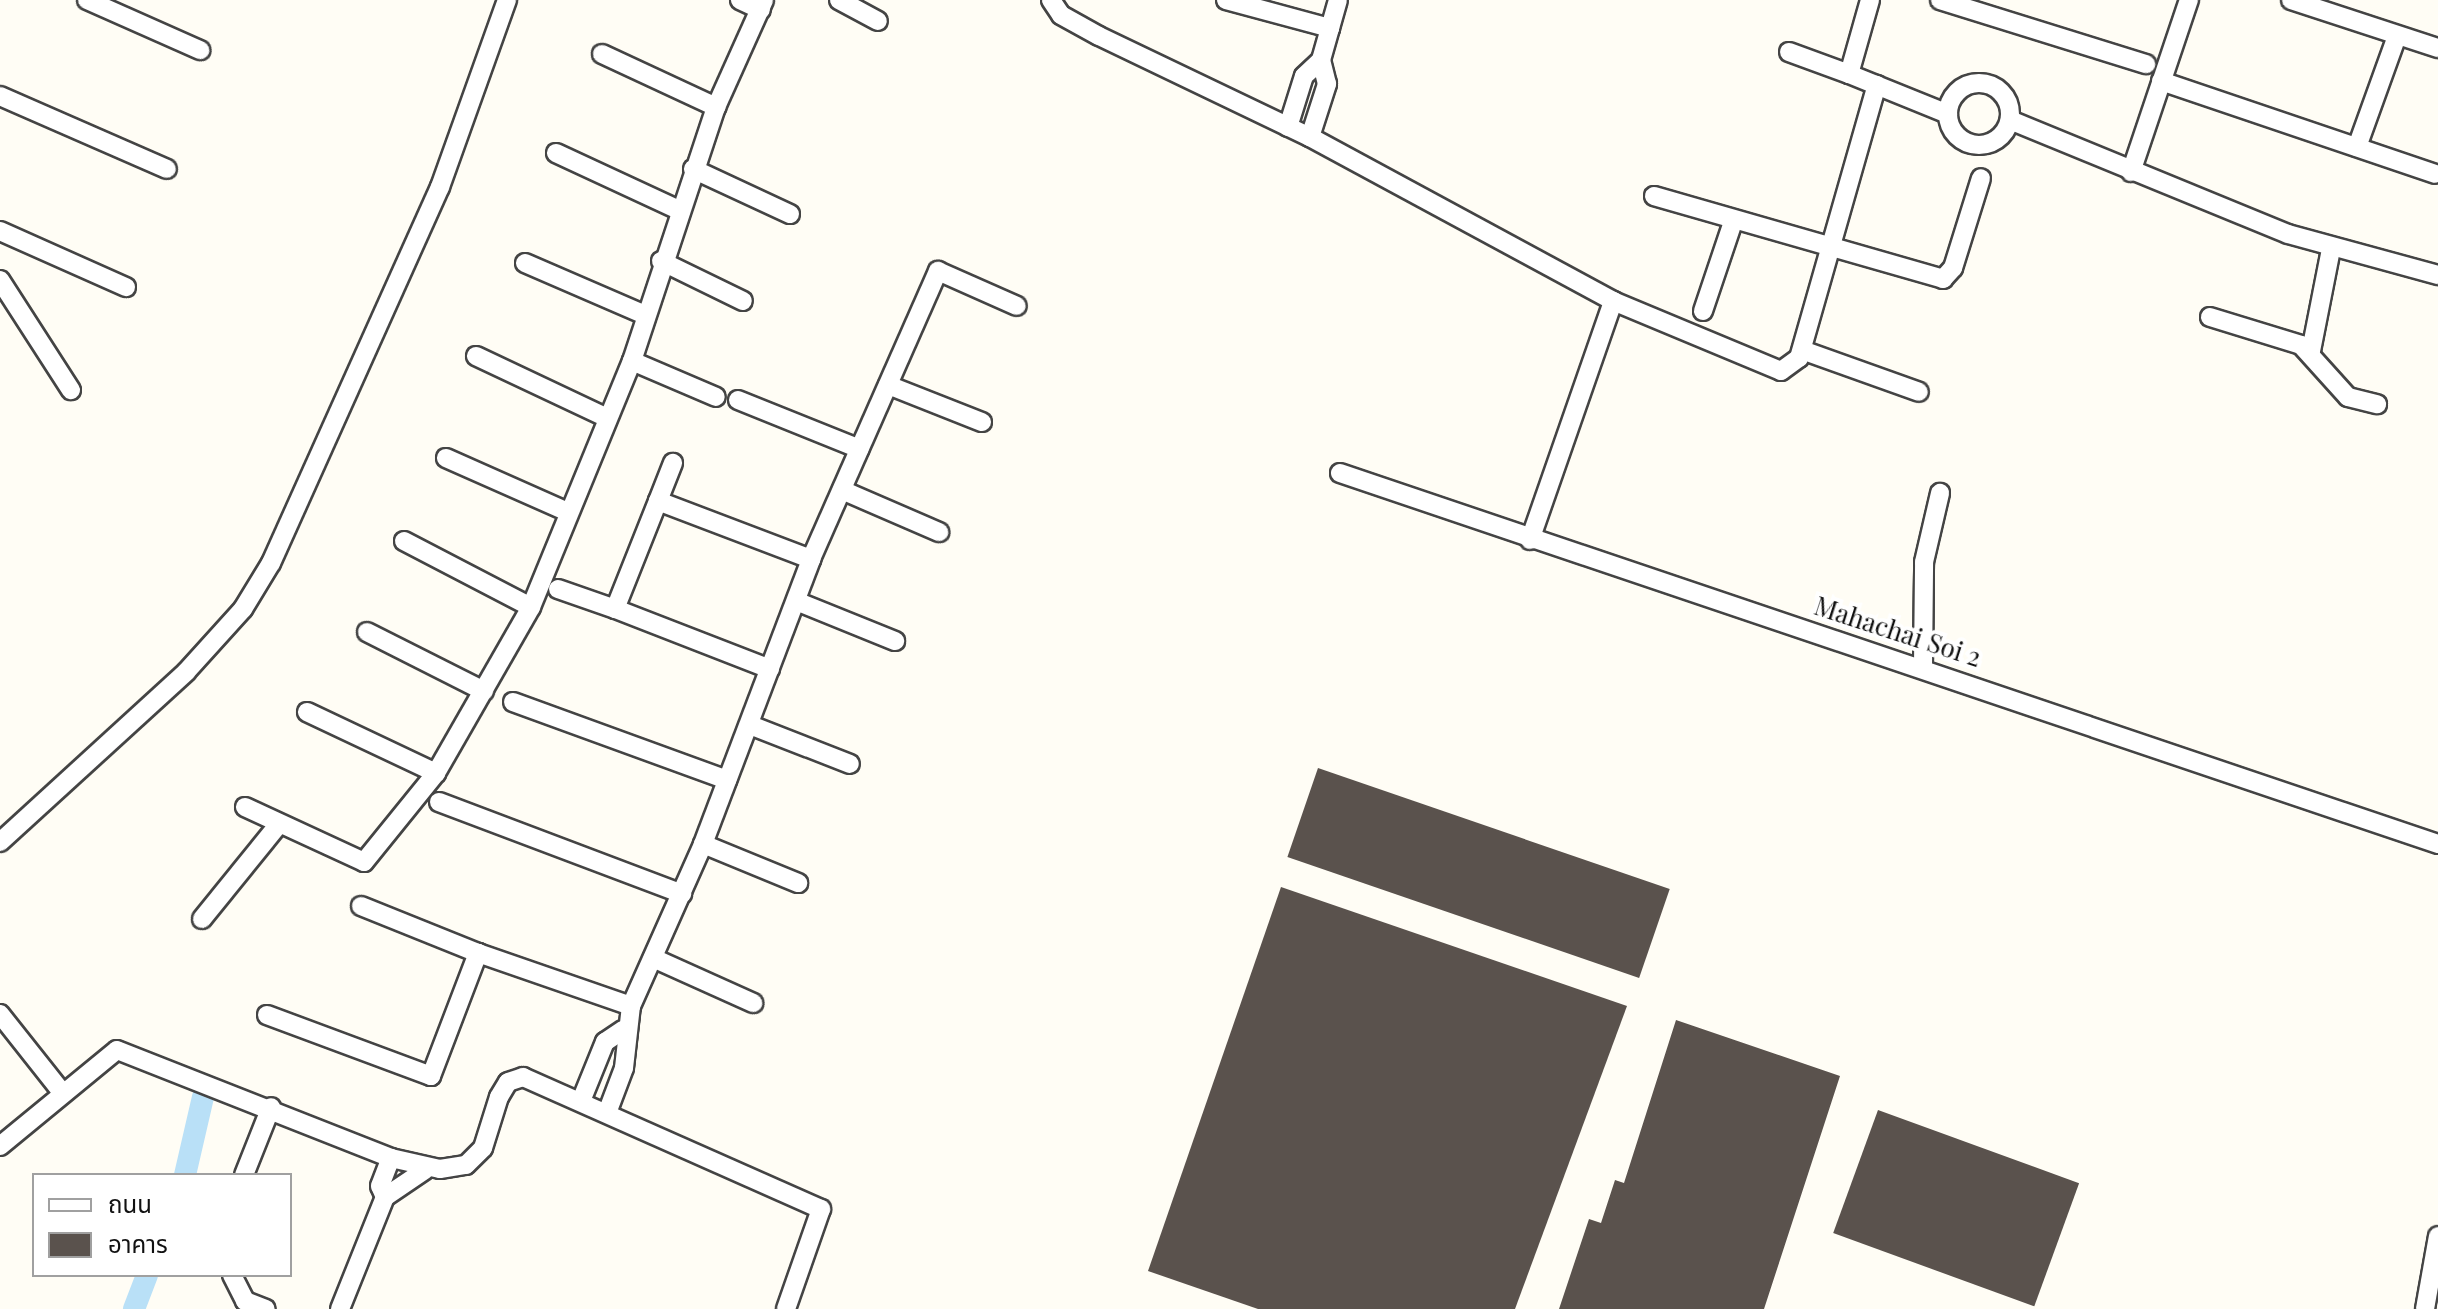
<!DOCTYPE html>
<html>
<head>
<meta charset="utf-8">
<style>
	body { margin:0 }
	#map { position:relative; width:2438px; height:1309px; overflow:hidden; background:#fffdf5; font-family:"Playfair Display","Noto Sans Thai",serif }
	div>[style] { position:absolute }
	.canal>* { height:22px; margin:-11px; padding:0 11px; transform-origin:11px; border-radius:11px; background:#b9e0f7 }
	.building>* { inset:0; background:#5a524d; transform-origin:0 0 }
	.roads { filter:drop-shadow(2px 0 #444) drop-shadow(-2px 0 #444) drop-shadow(0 2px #444) drop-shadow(0 -2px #444) }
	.street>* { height:18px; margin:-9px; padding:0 9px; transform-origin:9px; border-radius:9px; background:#fff }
	.street>.ring { margin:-9px; padding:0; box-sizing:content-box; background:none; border:18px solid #fff; border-radius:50% }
	span { translate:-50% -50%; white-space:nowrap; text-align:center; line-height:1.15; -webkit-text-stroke:8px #fff; paint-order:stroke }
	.street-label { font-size:26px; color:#111 }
	.legend { position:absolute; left:32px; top:1173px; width:260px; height:104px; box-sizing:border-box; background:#fff; border:2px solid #a0a0a0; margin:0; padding:10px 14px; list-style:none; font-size:24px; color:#111 }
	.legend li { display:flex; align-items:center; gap:16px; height:40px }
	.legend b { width:40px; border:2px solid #a0a0a0 }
</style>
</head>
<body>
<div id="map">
	<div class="canal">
		<i style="left:185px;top:1175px;width:80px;rotate:-77deg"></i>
		<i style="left:134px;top:1309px;width:36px;rotate:-69deg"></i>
	</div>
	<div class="building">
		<i style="left:1318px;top:768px;width:372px;height:94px;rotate:19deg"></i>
		<i style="clip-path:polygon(1281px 887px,1627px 1006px,1515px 1309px,1258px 1309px,1148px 1271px)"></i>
		<i style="clip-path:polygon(1676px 1020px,1840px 1076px,1764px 1309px,1559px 1309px,1589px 1219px,1601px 1223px,1615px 1180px,1624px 1183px)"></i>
		<i style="left:1878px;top:1110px;width:214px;height:131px;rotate:20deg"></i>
	</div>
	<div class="roads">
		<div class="street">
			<i style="left:87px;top:0;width:124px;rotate:23.9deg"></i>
			<i style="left:740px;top:0;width:23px;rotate:25deg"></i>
			<i style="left:839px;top:0;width:44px;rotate:28.3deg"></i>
			<i style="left:1051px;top:0;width:18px;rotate:56deg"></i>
			<i style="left:1061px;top:15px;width:43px;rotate:28.9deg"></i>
			<i style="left:1099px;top:36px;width:234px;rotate:25.6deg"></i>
			<i style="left:1310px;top:137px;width:345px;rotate:28.4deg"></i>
			<i style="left:1613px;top:301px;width:182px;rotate:22.6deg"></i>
			<i style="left:1781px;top:371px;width:22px;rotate:-36deg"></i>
			<i style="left:1799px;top:358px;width:284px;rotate:-74.1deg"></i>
			<i style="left:1226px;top:0;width:108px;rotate:15.1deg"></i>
			<i style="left:1870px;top:0;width:77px;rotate:105.8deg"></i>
			<i style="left:1849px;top:74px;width:107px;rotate:22deg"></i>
			<i style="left:1940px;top:0;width:216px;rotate:17.3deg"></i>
			<i style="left:2291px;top:0;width:155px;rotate:18.1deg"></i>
			<i style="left:1789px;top:52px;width:64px;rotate:20.1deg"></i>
			<i style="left:602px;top:54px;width:126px;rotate:24.9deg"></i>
			<i style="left:2161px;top:81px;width:289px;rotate:18.7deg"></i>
			<i class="ring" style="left:1948px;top:83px;width:44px;height:44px"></i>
			<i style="left:0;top:96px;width:182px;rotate:23.6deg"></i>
			<i style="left:2010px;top:120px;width:300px;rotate:22.3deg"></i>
			<i style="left:2288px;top:234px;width:156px;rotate:15.3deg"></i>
			<i style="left:1288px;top:127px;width:53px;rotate:-72.6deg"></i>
			<i style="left:1304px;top:76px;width:23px;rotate:-43deg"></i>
			<i style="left:1310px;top:137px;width:56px;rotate:-72.2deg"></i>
			<i style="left:1327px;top:84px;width:25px;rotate:-104deg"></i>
			<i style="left:1321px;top:60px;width:62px;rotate:-74.2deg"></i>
			<i style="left:2357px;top:147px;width:118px;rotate:-70.2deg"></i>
			<i style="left:556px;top:153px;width:136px;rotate:24.9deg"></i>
			<i style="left:693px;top:169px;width:107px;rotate:24.9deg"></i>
			<i style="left:2131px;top:172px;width:182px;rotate:-71.4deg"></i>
			<i style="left:1654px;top:196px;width:301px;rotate:16deg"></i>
			<i style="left:1943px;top:279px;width:15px;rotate:-48deg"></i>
			<i style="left:1953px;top:268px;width:94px;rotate:-72.7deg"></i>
			<i style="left:0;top:231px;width:138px;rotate:24deg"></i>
			<i style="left:661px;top:261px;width:91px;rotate:26deg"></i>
			<i style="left:525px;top:263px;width:131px;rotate:23.4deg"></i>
			<i style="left:0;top:280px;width:131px;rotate:57.2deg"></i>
			<i style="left:1703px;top:311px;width:94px;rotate:-71.4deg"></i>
			<i style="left:2210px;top:317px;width:95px;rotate:17.1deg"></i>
			<i style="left:2301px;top:345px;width:70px;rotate:47.9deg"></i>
			<i style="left:2348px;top:397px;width:30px;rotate:14deg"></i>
			<i style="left:1802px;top:350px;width:124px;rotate:19.7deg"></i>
			<i style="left:2311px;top:351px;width:104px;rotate:-78.9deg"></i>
			<i style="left:476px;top:356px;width:145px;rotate:25.3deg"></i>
			<i style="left:632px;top:361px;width:91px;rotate:23.2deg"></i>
			<i style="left:888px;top:385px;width:101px;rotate:21.5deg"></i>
			<i style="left:738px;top:400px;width:131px;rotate:21.9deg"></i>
			<i style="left:446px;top:458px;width:133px;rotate:23.9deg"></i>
			<i style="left:1340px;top:473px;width:1159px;rotate:18.67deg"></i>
			<i style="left:842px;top:490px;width:106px;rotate:23.4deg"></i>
			<i style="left:658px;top:501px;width:41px;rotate:-68.5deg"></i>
			<i style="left:1530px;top:540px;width:253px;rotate:-70.8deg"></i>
			<i style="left:404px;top:541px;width:143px;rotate:27.5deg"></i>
			<i style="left:558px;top:589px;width:60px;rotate:19.3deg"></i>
			<i style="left:796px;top:601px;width:107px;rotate:22deg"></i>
			<i style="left:367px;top:632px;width:131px;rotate:26.8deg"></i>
			<i style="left:1923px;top:666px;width:104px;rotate:-89.4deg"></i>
			<i style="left:1924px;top:562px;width:71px;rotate:-76.9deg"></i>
			<i style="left:770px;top:669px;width:166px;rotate:-158.8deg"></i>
			<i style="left:615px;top:609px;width:116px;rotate:-68.3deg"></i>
			<i style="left:658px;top:501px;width:164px;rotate:20.8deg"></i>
			<i style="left:513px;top:702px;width:228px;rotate:20deg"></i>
			<i style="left:307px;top:712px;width:143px;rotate:25.3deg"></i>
			<i style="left:750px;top:725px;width:107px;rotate:21.3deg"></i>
			<i style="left:439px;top:802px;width:260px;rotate:20.7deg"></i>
			<i style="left:245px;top:807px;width:131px;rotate:24.8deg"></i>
			<i style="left:364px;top:862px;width:114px;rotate:-51deg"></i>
			<i style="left:436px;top:773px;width:191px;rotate:-60.2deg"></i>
			<i style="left:531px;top:607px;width:266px;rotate:-67.7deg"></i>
			<i style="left:632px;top:361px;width:268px;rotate:-71.7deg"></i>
			<i style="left:716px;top:107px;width:117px;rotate:-65.8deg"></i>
			<i style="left:0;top:842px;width:252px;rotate:-42.4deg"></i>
			<i style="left:186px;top:672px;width:85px;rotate:-47.9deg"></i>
			<i style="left:243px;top:609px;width:54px;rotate:-58.7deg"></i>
			<i style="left:271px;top:563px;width:412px;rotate:-65.8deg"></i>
			<i style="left:440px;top:187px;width:199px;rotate:-70.3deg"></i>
			<i style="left:703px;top:844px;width:103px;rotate:22.3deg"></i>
			<i style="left:361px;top:906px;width:126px;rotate:21.9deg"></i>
			<i style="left:202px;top:919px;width:121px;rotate:-51deg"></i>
			<i style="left:653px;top:958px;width:110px;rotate:24.2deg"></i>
			<i style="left:0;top:1014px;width:98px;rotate:51.6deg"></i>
			<i style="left:267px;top:1015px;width:175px;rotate:20.4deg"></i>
			<i style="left:431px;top:1076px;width:132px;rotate:-69.1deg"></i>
			<i style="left:478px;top:953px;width:162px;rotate:19.1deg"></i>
			<i style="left:631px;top:1006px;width:177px;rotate:-66deg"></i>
			<i style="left:703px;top:844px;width:305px;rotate:-69.2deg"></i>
			<i style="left:811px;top:559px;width:315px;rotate:-66.2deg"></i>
			<i style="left:938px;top:271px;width:86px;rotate:23.9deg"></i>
			<i style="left:581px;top:1101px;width:64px;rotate:-67.9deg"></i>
			<i style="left:605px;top:1042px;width:22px;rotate:-34deg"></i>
			<i style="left:607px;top:1113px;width:48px;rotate:-69.3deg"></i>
			<i style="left:624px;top:1068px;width:62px;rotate:-83.6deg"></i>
			<i style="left:0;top:1146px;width:151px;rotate:-39.4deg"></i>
			<i style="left:117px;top:1050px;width:295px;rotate:21.5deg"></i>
			<i style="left:391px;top:1158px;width:50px;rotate:12.7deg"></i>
			<i style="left:440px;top:1169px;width:26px;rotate:-9deg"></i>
			<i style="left:466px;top:1165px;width:24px;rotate:-45deg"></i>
			<i style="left:483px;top:1148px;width:53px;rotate:-72.6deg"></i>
			<i style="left:499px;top:1097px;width:17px;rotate:-59deg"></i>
			<i style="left:508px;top:1082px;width:16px;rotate:-18deg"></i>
			<i style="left:523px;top:1077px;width:326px;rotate:23.9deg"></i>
			<i style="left:821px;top:1209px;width:106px;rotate:109.3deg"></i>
			<i style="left:244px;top:1175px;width:73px;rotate:-68.3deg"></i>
			<i style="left:385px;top:1197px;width:12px;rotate:-114deg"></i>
			<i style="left:380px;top:1186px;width:30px;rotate:-69deg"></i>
			<i style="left:232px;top:1275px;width:29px;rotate:63deg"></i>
			<i style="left:245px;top:1301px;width:22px;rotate:21deg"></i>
			<i style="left:340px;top:1309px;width:121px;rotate:-68.1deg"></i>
			<i style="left:385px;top:1197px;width:48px;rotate:-34deg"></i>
			<i style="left:2425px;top:1309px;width:74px;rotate:-79.9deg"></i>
		</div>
	</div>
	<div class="street-label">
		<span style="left:1898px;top:631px;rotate:18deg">Mahachai Soi 2</span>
	</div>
	<ul class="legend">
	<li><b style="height:10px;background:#fff"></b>ถนน</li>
	<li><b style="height:22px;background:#5a524d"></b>อาคาร</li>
	</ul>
</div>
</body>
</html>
